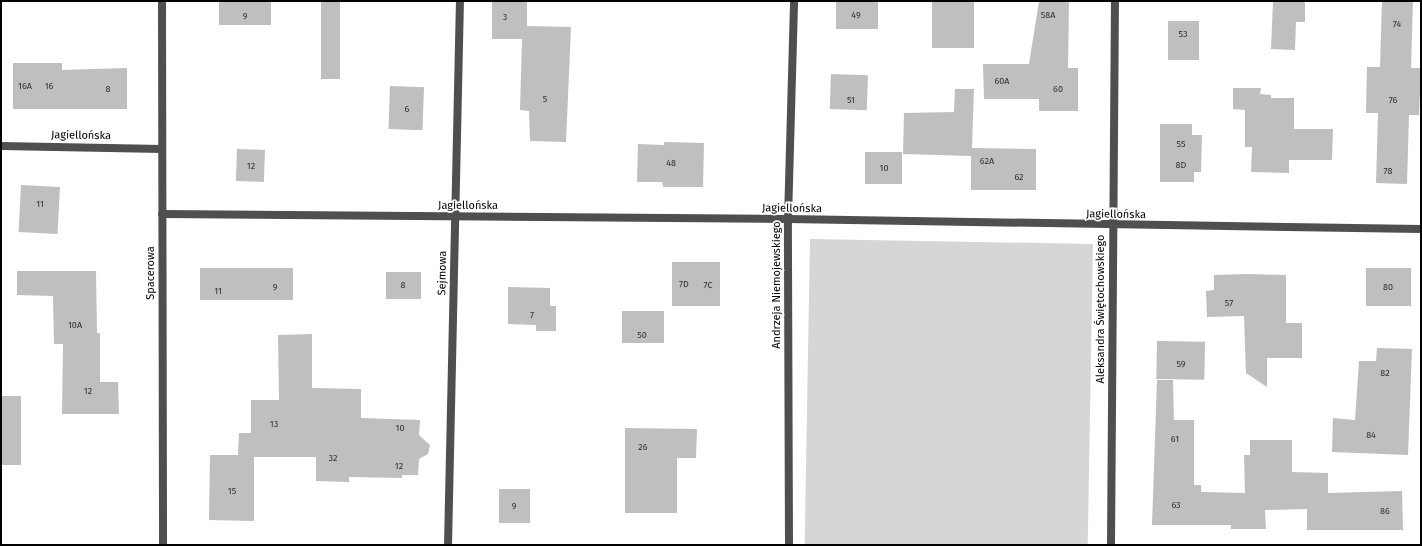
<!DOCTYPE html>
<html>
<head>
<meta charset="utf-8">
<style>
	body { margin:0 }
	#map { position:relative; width:1422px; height:546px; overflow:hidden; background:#fff; font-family:"Fira Sans",sans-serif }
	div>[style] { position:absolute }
	.green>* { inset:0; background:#d6d6d6; transform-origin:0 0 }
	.building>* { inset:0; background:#bfbfbf; transform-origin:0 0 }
	.street>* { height:8px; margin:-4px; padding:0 4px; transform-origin:4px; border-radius:4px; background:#4f4f4f }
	span { translate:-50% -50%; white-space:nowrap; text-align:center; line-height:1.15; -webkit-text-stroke:3.5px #fff; paint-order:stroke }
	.number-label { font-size:9px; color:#303030 }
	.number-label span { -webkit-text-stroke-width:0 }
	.street-label { font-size:11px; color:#000 }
	.frame { position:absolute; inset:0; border:2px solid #000; pointer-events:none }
</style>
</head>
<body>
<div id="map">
	<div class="green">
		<i style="left:810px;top:239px;width:283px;height:306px;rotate:1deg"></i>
	</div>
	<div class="building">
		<i style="left:219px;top:1px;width:52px;height:24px"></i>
		<i style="left:321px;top:1px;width:19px;height:78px"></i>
		<i style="clip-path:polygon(492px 1px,527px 1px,527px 26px,571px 27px,566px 142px,530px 141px,529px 111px,520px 110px,522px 39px,492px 39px)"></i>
		<i style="left:836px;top:1px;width:42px;height:28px"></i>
		<i style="left:932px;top:1px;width:42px;height:47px"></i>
		<i style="clip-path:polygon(1039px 1px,1069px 1px,1068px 68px,1078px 68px,1078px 111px,1039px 111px,1039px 99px,984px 99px,983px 64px,1029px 64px)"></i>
		<i style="clip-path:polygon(1273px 1px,1305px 2px,1305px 22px,1296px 22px,1295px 50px,1271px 49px)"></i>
		<i style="clip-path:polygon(1382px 1px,1413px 1px,1411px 68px,1421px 68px,1419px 115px,1409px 115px,1407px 184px,1376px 183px,1378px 113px,1366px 113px,1367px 67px,1380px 67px)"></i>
		<i style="left:1168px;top:21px;width:31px;height:39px"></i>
		<i style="clip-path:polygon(13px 63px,62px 63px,62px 70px,127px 68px,127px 109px,13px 109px)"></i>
		<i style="left:831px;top:74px;width:37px;height:35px;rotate:2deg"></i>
		<i style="left:390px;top:86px;width:34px;height:43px;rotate:2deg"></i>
		<i style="clip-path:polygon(1233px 88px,1261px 88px,1260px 94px,1271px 95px,1271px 98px,1294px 98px,1294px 129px,1333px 129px,1332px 160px,1289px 160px,1289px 173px,1251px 172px,1252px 147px,1245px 147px,1245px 110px,1233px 109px)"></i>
		<i style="clip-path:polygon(955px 89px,974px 89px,972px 148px,1036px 149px,1036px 190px,971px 190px,971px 156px,903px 154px,904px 113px,954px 112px)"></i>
		<i style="clip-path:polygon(1160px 124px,1192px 124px,1192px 135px,1202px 135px,1201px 172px,1194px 172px,1194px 182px,1160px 182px)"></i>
		<i style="clip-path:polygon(664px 142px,704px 143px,703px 187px,663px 187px,662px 182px,637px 182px,638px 144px,664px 145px)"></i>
		<i style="left:237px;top:149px;width:28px;height:32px;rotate:2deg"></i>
		<i style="left:865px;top:152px;width:37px;height:32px"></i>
		<i style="left:21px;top:185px;width:39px;height:47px;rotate:3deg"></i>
		<i style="left:720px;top:262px;width:44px;height:48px;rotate:90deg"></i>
		<i style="left:200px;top:268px;width:93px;height:32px"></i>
		<i style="left:1366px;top:268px;width:45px;height:38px"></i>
		<i style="clip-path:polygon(17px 271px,96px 271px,97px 333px,100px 333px,100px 382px,118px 382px,119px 414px,62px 414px,63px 344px,54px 344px,53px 296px,17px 295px)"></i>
		<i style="left:386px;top:272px;width:35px;height:27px"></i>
		<i style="clip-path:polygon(1248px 274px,1286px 275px,1286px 323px,1302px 323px,1302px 358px,1267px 358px,1267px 387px,1246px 373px,1244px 316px,1207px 317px,1206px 291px,1214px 290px,1214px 275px)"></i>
		<i style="clip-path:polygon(508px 287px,550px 288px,550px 306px,556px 306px,556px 331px,536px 331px,536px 325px,508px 324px)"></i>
		<i style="left:622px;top:311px;width:42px;height:32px"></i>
		<i style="clip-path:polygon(312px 334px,312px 388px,361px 389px,361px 418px,420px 420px,419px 435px,430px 445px,428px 454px,419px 459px,418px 475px,402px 475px,402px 478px,349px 477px,349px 482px,316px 481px,316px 457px,254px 457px,254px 521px,209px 520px,210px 455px,238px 455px,239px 433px,251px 433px,251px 400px,279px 400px,278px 335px)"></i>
		<i style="left:1157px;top:341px;width:48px;height:38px;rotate:1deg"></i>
		<i style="clip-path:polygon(1377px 348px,1412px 349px,1408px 455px,1332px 452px,1333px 418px,1355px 420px,1359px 361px,1376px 361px)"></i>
		<i style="clip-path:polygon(1157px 380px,1173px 380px,1174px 420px,1194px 420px,1194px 485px,1201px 485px,1201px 492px,1245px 493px,1244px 455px,1250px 455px,1250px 440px,1292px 440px,1292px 472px,1328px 473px,1328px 493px,1402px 491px,1403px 530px,1307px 530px,1307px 509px,1265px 510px,1266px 529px,1231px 529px,1231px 525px,1152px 525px)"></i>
		<i style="left:1px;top:396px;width:20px;height:69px"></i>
		<i style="clip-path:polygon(625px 428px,697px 429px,696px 458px,677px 458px,677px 513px,625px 513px)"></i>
		<i style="left:499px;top:489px;width:31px;height:34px"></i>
	</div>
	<div class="street">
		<i style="left:162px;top:1px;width:544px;rotate:89.89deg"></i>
		<i style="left:1px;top:146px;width:161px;rotate:1.1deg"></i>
		<i style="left:162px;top:214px;width:626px;rotate:0.46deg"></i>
		<i style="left:788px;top:219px;width:633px;rotate:0.91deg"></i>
		<i style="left:448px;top:545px;width:544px;rotate:-88.74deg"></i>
		<i style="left:789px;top:545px;width:326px;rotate:-90.2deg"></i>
		<i style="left:788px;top:219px;width:218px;rotate:-88.4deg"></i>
		<i style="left:1111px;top:545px;width:544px;rotate:-89.58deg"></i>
	</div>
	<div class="number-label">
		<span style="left:856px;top:15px">49</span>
		<span style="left:1048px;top:15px">58A</span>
		<span style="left:245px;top:16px">9</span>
		<span style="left:505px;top:17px">3</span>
		<span style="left:1397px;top:24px">74</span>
		<span style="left:1183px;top:34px">53</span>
		<span style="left:1002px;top:81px">60A</span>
		<span style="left:25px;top:86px">16A</span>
		<span style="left:49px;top:86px">16</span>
		<span style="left:108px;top:89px">8</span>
		<span style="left:1058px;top:89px">60</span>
		<span style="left:545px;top:99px">5</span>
		<span style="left:851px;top:100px">51</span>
		<span style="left:1393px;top:100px">76</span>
		<span style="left:407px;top:109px">6</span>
		<span style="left:1181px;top:144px">55</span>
		<span style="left:987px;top:161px">62A</span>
		<span style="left:671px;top:163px">48</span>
		<span style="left:1181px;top:165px">8D</span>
		<span style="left:251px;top:166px">12</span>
		<span style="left:884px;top:168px">10</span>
		<span style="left:1388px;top:171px">78</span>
		<span style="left:1019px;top:177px">62</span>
		<span style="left:40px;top:204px">11</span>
		<span style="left:684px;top:284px">7D</span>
		<span style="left:403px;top:285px">8</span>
		<span style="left:708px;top:285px">7C</span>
		<span style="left:275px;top:287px">9</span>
		<span style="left:1388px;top:287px">80</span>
		<span style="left:218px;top:291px">11</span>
		<span style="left:1229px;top:303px">57</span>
		<span style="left:532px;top:315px">7</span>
		<span style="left:75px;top:325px">10A</span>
		<span style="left:642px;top:335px">50</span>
		<span style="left:1181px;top:364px">59</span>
		<span style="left:1385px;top:373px">82</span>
		<span style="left:88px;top:391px">12</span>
		<span style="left:274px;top:424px">13</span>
		<span style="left:400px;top:428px">10</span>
		<span style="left:1371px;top:435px">84</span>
		<span style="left:1175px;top:439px">61</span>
		<span style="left:643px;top:447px">26</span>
		<span style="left:333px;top:458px">32</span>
		<span style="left:399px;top:466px">12</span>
		<span style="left:232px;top:491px">15</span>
		<span style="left:1176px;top:505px">63</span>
		<span style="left:514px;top:506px">9</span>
		<span style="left:1385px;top:511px">86</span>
	</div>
	<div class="street-label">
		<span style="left:81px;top:136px;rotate:1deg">Jagiellońska</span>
		<span style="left:468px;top:206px">Jagiellońska</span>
		<span style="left:792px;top:209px;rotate:1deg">Jagiellońska</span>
		<span style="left:1116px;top:215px;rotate:1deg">Jagiellońska</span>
		<span style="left:151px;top:273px;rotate:-90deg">Spacerowa</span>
		<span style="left:443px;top:273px;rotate:-89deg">Sejmowa</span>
		<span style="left:777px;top:285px;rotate:-90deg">Andrzeja Niemojewskiego</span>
		<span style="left:1101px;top:309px;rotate:-90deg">Aleksandra Świętochowskiego</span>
	</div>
	<div class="frame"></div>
</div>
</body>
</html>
